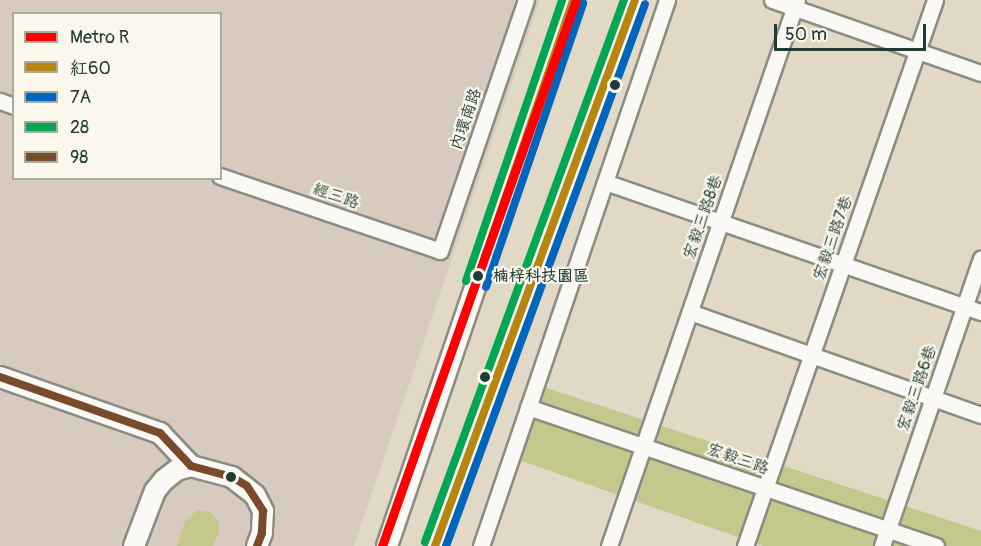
<!DOCTYPE html>
<html>
<head>
<meta charset="utf-8">
<style>
	body { margin:0 }
	#map { position:relative; width:981px; height:546px; overflow:hidden; background:#e1d9c6; font-family:Pangolin,"LXGW WenKai TC",sans-serif }
	div>[style] { position:absolute }
	.industrial>* { inset:0; background:#d7cbc0 }
	.green>* { inset:0; background:#c5c88c }
	.roads { filter:drop-shadow(2px 0 #8b8d81) drop-shadow(-2px 0 #8b8d81) drop-shadow(0 2px #8b8d81) drop-shadow(0 -2px #8b8d81) }
	.minor>* { height:15px; margin:-7.5px; padding:0 7.5px; transform-origin:7.5px; border-radius:7.5px; background:#faf9f6 }
	.tertiary>* { height:20px; margin:-10px; padding:0 10px; transform-origin:10px; border-radius:10px; background:#faf9f6 }
	.bus-1>* { height:8px; margin:-4px; padding:0 4px; transform-origin:4px; border-radius:4px; background:#b68610 }
	.bus-2>* { height:8px; margin:-4px; padding:0 4px; transform-origin:4px; border-radius:4px; background:#0065bd }
	.bus-3>* { height:8px; margin:-4px; padding:0 4px; transform-origin:4px; border-radius:4px; background:#00a651 }
	.bus-4>* { height:8px; margin:-4px; padding:0 4px; transform-origin:4px; border-radius:4px; background:#7a4b2a }
	.metro-1>* { height:9px; margin:-4.5px; padding:0 4.5px; transform-origin:4.5px; border-radius:4.5px; background:#f00 }
	.dots>* { width:16px; height:16px; translate:-50% -50%; box-sizing:border-box; border:3px solid #fbf7ec; border-radius:50% }
	span { translate:-50% -50%; white-space:nowrap; text-align:center; line-height:1.15; -webkit-text-stroke:4.5px #fbf7ec; paint-order:stroke }
	.street-label { font-size:16px; color:#1f3d34 }
	.stop-label { font-size:16px; color:#1f3d34; font-weight:700 }
	.left { translate:0 -50%; text-align:left }
	.legend { position:absolute; left:12px; top:12px; width:210px; height:168px; box-sizing:border-box; background:#fbf7ec; border:2px solid #a3ada2; margin:0; padding:8px 10px; list-style:none; font-size:18px; color:#1f3d34 }
	.legend li { display:flex; align-items:center; gap:12px; height:30px }
	.legend b { width:30px; border:2px solid #a3ada2 }
	.scale { position:absolute; left:774px; top:24px; width:152px; height:27px; box-sizing:border-box; border:3px solid #1f3d34; border-top:0; padding-left:8px; font-size:18px; line-height:21px; white-space:nowrap; color:#1f3d34; -webkit-text-stroke:4px #fbf7ec; paint-order:stroke }
</style>
</head>
<body>
<div id="map">
	<div class="industrial">
		<i style="clip-path:polygon(evenodd,0 0,540px 0,354px 546px,0 546px,0 0,14px 14px,220px 14px,220px 178px,14px 178px,14px 14px)"></i>
	</div>
	<div class="green">
		<i style="clip-path:polygon(544px 387px,981px 531px,981px 546px,763px 546px,516px 459px)"></i>
		<i style="clip-path:polygon(198px 510px,210px 512px,218px 521px,219px 531px,213px 546px,177px 546px,185px 521px)"></i>
	</div>
	<div class="roads">
		<div class="minor">
			<i style="left:772px;top:0;width:221px;rotate:19.3deg"></i>
			<i style="left:0;top:101px;width:15px;rotate:20deg"></i>
			<i style="left:220px;top:176px;width:232px;rotate:18.8deg"></i>
			<i style="left:440px;top:251px;width:265px;rotate:-71.1deg"></i>
			<i style="left:605px;top:182px;width:398px;rotate:19.1deg"></i>
			<i style="left:690px;top:312px;width:309px;rotate:19.5deg"></i>
			<i style="left:528px;top:407px;width:431px;rotate:18.8deg"></i>
			<i style="left:481px;top:546px;width:577px;rotate:-71.19deg"></i>
			<i style="left:609px;top:546px;width:577px;rotate:-71deg"></i>
			<i style="left:745px;top:546px;width:578px;rotate:-70.81deg"></i>
			<i style="left:882px;top:546px;width:304px;rotate:-71deg"></i>
		</div>
		<div class="tertiary">
			<i style="left:0;top:377px;width:170px;rotate:19.3deg"></i>
			<i style="left:160px;top:433px;width:45px;rotate:46.8deg"></i>
			<i style="left:134px;top:546px;width:59px;rotate:-69.1deg"></i>
			<i style="left:155px;top:491px;width:14px;rotate:-51deg"></i>
			<i style="left:164px;top:480px;width:16px;rotate:-38deg"></i>
			<i style="left:177px;top:470px;width:15px;rotate:-16deg"></i>
			<i style="left:191px;top:466px;width:42px;rotate:15deg"></i>
			<i style="left:232px;top:477px;width:29px;rotate:38deg"></i>
			<i style="left:255px;top:495px;width:18px;rotate:63deg"></i>
			<i style="left:263px;top:511px;width:22px;rotate:93deg"></i>
			<i style="left:262px;top:533px;width:14px;rotate:111deg"></i>
			<i style="left:387px;top:546px;width:577px;rotate:-71.19deg"></i>
			<i style="left:435px;top:546px;width:581px;rotate:-69.88deg"></i>
		</div>
	</div>
	<div class="bus-1">
		<i style="left:476px;top:284px;width:300px;rotate:-71.1deg"></i>
		<i style="left:435px;top:546px;width:581px;rotate:-69.88deg"></i>
	</div>
	<div class="bus-2">
		<i style="left:486px;top:287px;width:300px;rotate:-71.1deg"></i>
		<i style="left:446px;top:546px;width:577px;rotate:-69.84deg"></i>
	</div>
	<div class="bus-3">
		<i style="left:466px;top:281px;width:297px;rotate:-71.1deg"></i>
		<i style="left:425px;top:542px;width:577px;rotate:-69.84deg"></i>
	</div>
	<div class="bus-4">
		<i style="left:0;top:377px;width:170px;rotate:19.3deg"></i>
		<i style="left:160px;top:433px;width:45px;rotate:46.8deg"></i>
		<i style="left:191px;top:466px;width:42px;rotate:15deg"></i>
		<i style="left:232px;top:477px;width:17px;rotate:31deg"></i>
		<i style="left:247px;top:486px;width:30px;rotate:57deg"></i>
		<i style="left:263px;top:511px;width:22px;rotate:93deg"></i>
		<i style="left:262px;top:533px;width:14px;rotate:111deg"></i>
	</div>
	<div class="metro-1">
		<i style="left:382px;top:546px;width:579px;rotate:-70.44deg"></i>
	</div>
	<div class="dots">
		<i style="left:615px;top:85px;background:#1f3d34"></i>
		<i style="left:478px;top:276px;background:#1f3d34"></i>
		<i style="left:485px;top:377px;background:#1f3d34"></i>
		<i style="left:231px;top:477px;background:#1f3d34"></i>
	</div>
	<div class="street-label">
		<span style="left:466px;top:119px;rotate:-71deg">內環南路</span>
		<span style="left:336px;top:196px;rotate:19deg">經三路</span>
		<span style="left:703px;top:217px;rotate:-71deg">宏毅三路8巷</span>
		<span style="left:833px;top:238px;rotate:-71deg">宏毅三路7巷</span>
		<span style="left:917px;top:388px;rotate:-71deg">宏毅三路6巷</span>
		<span style="left:738px;top:459px;rotate:19deg">宏毅三路</span>
	</div>
	<div class="stop-label">
		<span class="left" style="left:493px;top:276px">楠梓科技園區</span>
	</div>
	<ul class="legend">
	<li><b style="height:8px;background:#f00"></b>Metro R</li>
	<li><b style="height:8px;background:#b68610"></b>紅60</li>
	<li><b style="height:8px;background:#0065bd"></b>7A</li>
	<li><b style="height:8px;background:#00a651"></b>28</li>
	<li><b style="height:8px;background:#7a4b2a"></b>98</li>
	</ul>
	<div class="scale">50 m</div>
</div>
</body>
</html>
